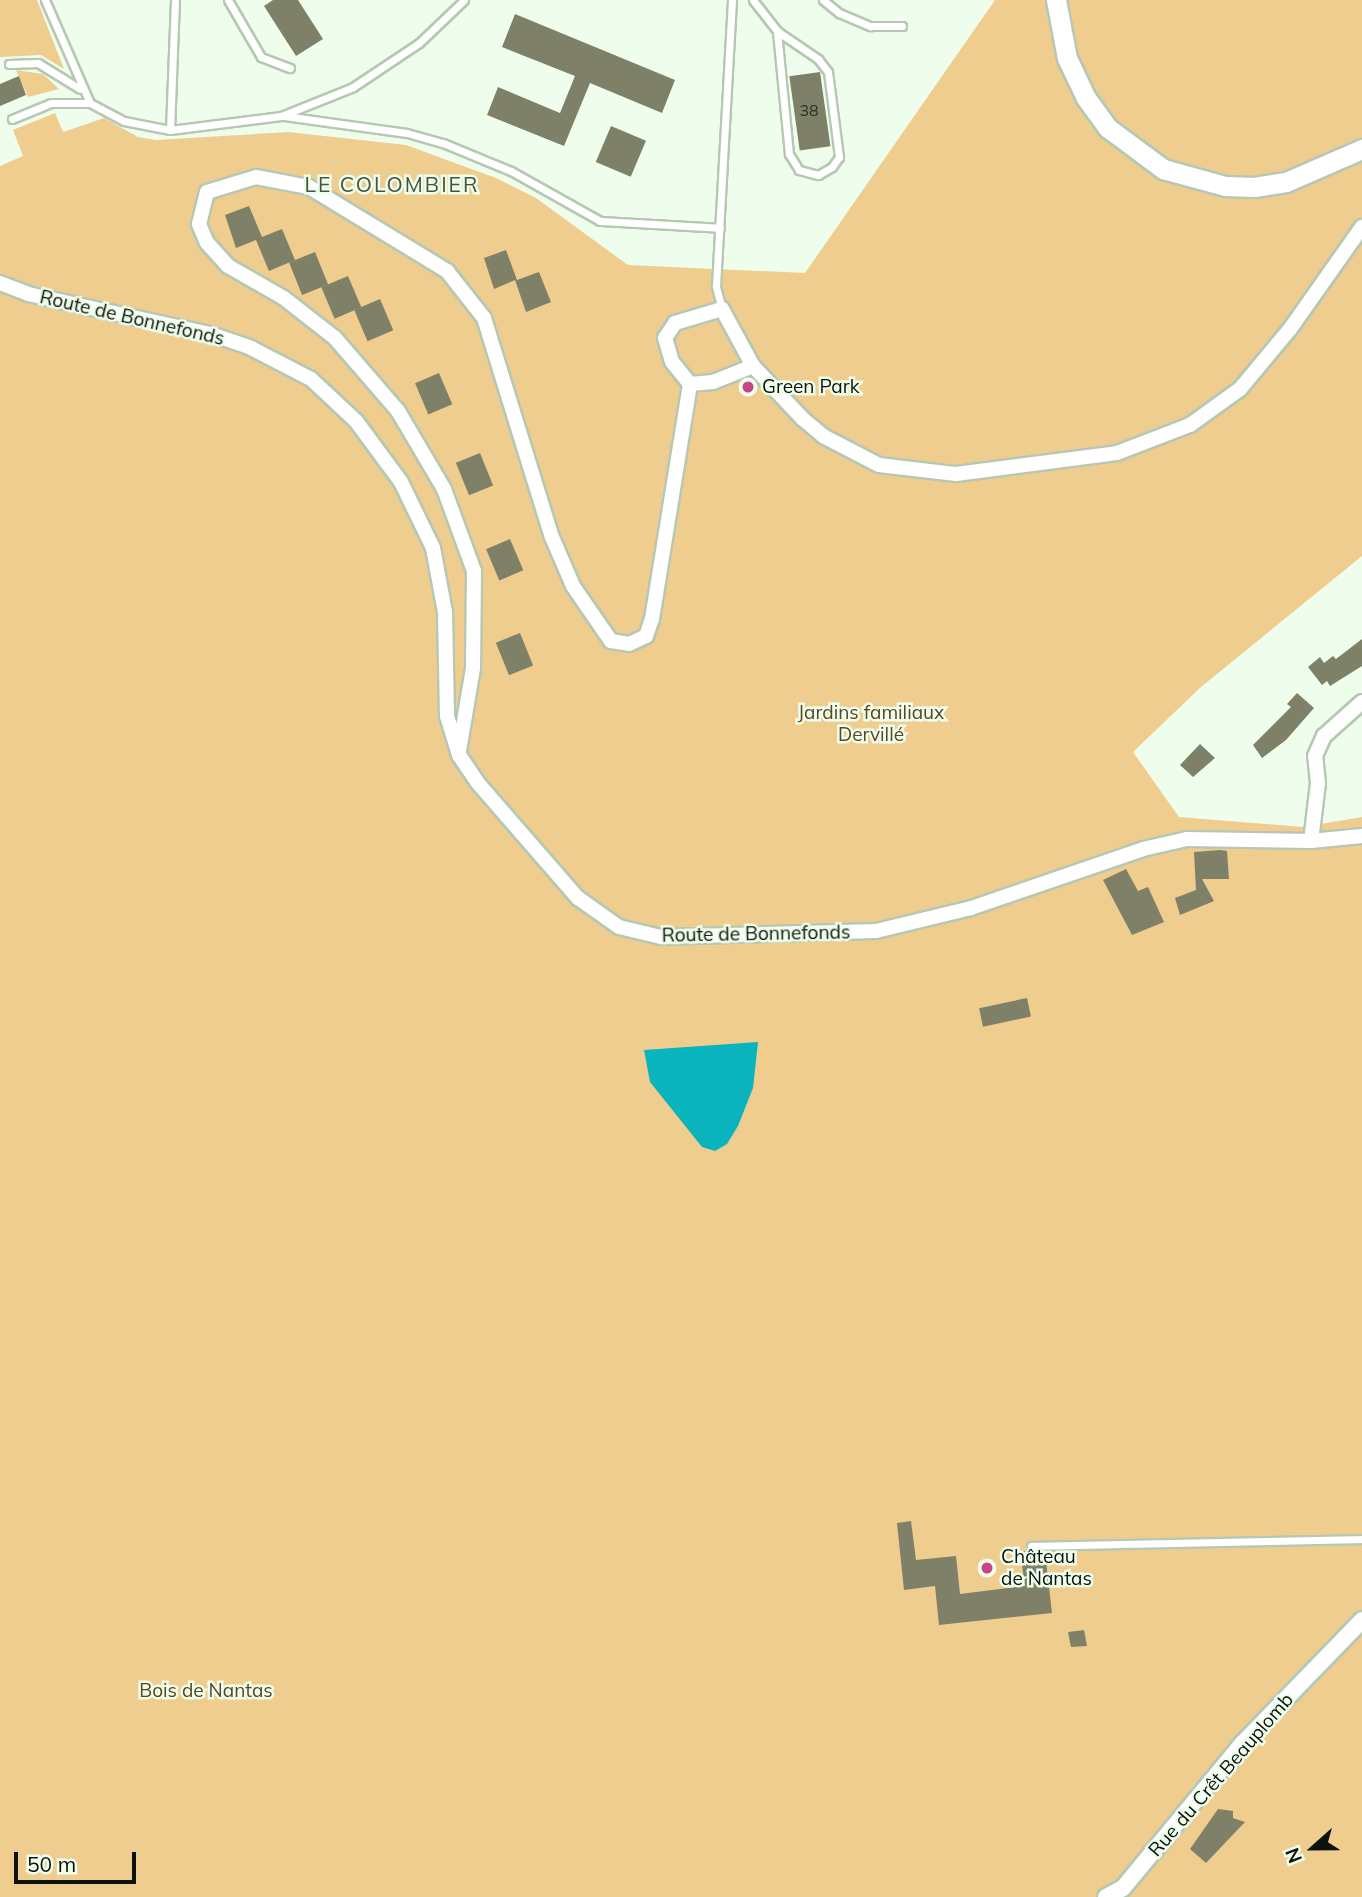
<!DOCTYPE html>
<html>
<head>
<meta charset="utf-8">
<style>
	body { margin:0 }
	#map { position:relative; width:1362px; height:1897px; overflow:hidden; background:#effeec; font-family:Mulish,sans-serif }
	div>[style] { position:absolute }
	.green>* { inset:0; background:#efcd8e }
	.water>* { inset:0; background:#0ab4bd }
	.building>* { inset:0; background:#7e8068; transform-origin:0 0 }
	.roads { filter:drop-shadow(2px 0 #b6c8b3) drop-shadow(-2px 0 #b6c8b3) drop-shadow(0 2px #b6c8b3) drop-shadow(0 -2px #b6c8b3) }
	.service>* { height:7px; margin:-3.5px; padding:0 3.5px; transform-origin:3.5px; border-radius:3.5px; background:#fff }
	.minor>* { height:14px; margin:-7px; padding:0 7px; transform-origin:7px; border-radius:7px; background:#fff }
	.tertiary>* { height:16px; margin:-8px; padding:0 8px; transform-origin:8px; border-radius:8px; background:#fff }
	.secondary>* { height:19px; margin:-9.5px; padding:0 9.5px; transform-origin:9.5px; border-radius:9.5px; background:#fff }
	.dots>* { width:19px; height:19px; translate:-50% -50%; box-sizing:border-box; border:4px solid #effeec; border-radius:50% }
	span { translate:-50% -50%; white-space:nowrap; text-align:center; line-height:1.15; -webkit-text-stroke:5px #effeec; paint-order:stroke }
	.number-label { font-size:16px; color:#292e23 }
	.number-label span { -webkit-text-stroke-width:0 }
	.street-label { font-size:19px; color:#0d130c }
	.poi-label { font-size:19px; color:#0d130c }
	.left { translate:0 -50%; text-align:left }
	.park-label { font-size:19px; color:#594621 }
	.neighbourhood-label { font-size:21px; color:#445441; letter-spacing:2px }
	.north { position:absolute; left:1278px; top:1813px; width:70px; height:70px; -webkit-text-stroke:5px #effeec; paint-order:stroke; rotate:249deg; font-size:19px; font-weight:700; line-height:28px; text-align:center; color:#0d130c }
	.north::after { content:''; display:block; margin:auto; width:24px; height:32px; background:#0d130c; clip-path:polygon(50% 0,100% 100%,50% 72%,0 100%) }
	.scale { position:absolute; left:14px; top:1852px; width:122px; height:32px; box-sizing:border-box; border:4px solid #0d130c; border-top:0; padding-left:9px; font-size:21px; line-height:24px; white-space:nowrap; color:#0d130c; -webkit-text-stroke:5px #effeec; paint-order:stroke }
</style>
</head>
<body>
<div id="map">
	<div class="green">
		<i style="clip-path:polygon(0 0,37px 0,64px 69px,41px 55px,0 57px)"></i>
		<i style="clip-path:polygon(995px 0,1045px 0,1047px 11px,1059px 0,1362px 0,1362px 556px,1201px 687px,1133px 752px,1179px 817px,1303px 827px,1362px 817px,1362px 1897px,0 1897px,0 166px,23px 156px,13px 130px,55px 113px,63px 132px,104px 118px,138px 137px,156px 140px,288px 132px,406px 145px,496px 178px,536px 198px,628px 265px,805px 273px)"></i>
		<i style="clip-path:polygon(16px 70px,43px 74px,59px 89px,28px 97px)"></i>
	</div>
	<div class="water">
		<i style="clip-path:polygon(758px 1042px,753px 1088px,738px 1126px,727px 1144px,715px 1151px,702px 1147px,650px 1082px,644px 1050px)"></i>
	</div>
	<div class="building">
		<i style="clip-path:polygon(273px 0,298px 0,323px 39px,296px 56px,264px 6px)"></i>
		<i style="clip-path:polygon(515px 14px,675px 80px,662px 113px,590px 83px,564px 146px,487px 115px,498px 87px,560px 113px,575px 76px,502px 47px)"></i>
		<i style="left:820px;top:72px;width:75px;height:31px;rotate:82deg"></i>
		<i style="clip-path:polygon(19px 76px,26px 95px,0 106px,0 84px)"></i>
		<i style="left:611px;top:126px;width:38px;height:39px;rotate:23deg"></i>
		<i style="clip-path:polygon(249px 206px,262px 237px,282px 229px,295px 260px,269px 271px,256px 240px,236px 248px,225px 215px)"></i>
		<i style="clip-path:polygon(506px 250px,517px 280px,539px 272px,551px 302px,526px 312px,515px 280px,494px 289px,484px 258px)"></i>
		<i style="left:315px;top:252px;width:35px;height:28px;rotate:68deg"></i>
		<i style="left:348px;top:276px;width:34px;height:29px;rotate:67deg"></i>
		<i style="left:380px;top:299px;width:34px;height:28px;rotate:67deg"></i>
		<i style="left:439px;top:373px;width:34px;height:26px;rotate:67deg"></i>
		<i style="left:480px;top:453px;width:35px;height:26px;rotate:68deg"></i>
		<i style="left:510px;top:539px;width:34px;height:26px;rotate:67deg"></i>
		<i style="left:520px;top:633px;width:35px;height:26px;rotate:68deg"></i>
		<i style="clip-path:polygon(1362px 639px,1362px 666px,1330px 686px,1327px 681px,1322px 685px,1308px 667px,1320px 657px,1324px 663px,1333px 656px,1336px 659px)"></i>
		<i style="clip-path:polygon(1297px 693px,1314px 708px,1286px 740px,1262px 758px,1253px 745px,1291px 707px,1287px 704px)"></i>
		<i style="clip-path:polygon(1200px 744px,1215px 758px,1193px 777px,1180px 765px)"></i>
		<i style="clip-path:polygon(1220px 850px,1227px 851px,1229px 879px,1202px 879px,1214px 901px,1180px 915px,1175px 898px,1196px 890px,1194px 852px)"></i>
		<i style="clip-path:polygon(1126px 869px,1138px 891px,1148px 887px,1164px 922px,1132px 935px,1103px 880px)"></i>
		<i style="left:1027px;top:998px;width:19px;height:49px;rotate:78deg"></i>
		<i style="clip-path:polygon(911px 1521px,916px 1560px,956px 1556px,960px 1594px,1025px 1586px,1020px 1551px,1045px 1552px,1052px 1613px,939px 1625px,935px 1586px,904px 1590px,897px 1523px)"></i>
		<i style="clip-path:polygon(1084px 1630px,1087px 1646px,1071px 1647px,1068px 1632px)"></i>
		<i style="clip-path:polygon(1218px 1809px,1233px 1811px,1233px 1818px,1245px 1822px,1206px 1863px,1190px 1849px)"></i>
	</div>
	<div class="roads">
		<div class="service">
			<i style="left:45px;top:0;width:112px;rotate:66.4deg"></i>
			<i style="left:90px;top:103px;width:38px;rotate:28deg"></i>
			<i style="left:124px;top:121px;width:47px;rotate:11.1deg"></i>
			<i style="left:170px;top:130px;width:112px;rotate:-7.2deg"></i>
			<i style="left:281px;top:116px;width:78px;rotate:-21.9deg"></i>
			<i style="left:353px;top:87px;width:79px;rotate:-33.7deg"></i>
			<i style="left:419px;top:43px;width:62px;rotate:-43.7deg"></i>
			<i style="left:228px;top:0;width:66px;rotate:59.9deg"></i>
			<i style="left:261px;top:57px;width:31px;rotate:21deg"></i>
			<i style="left:753px;top:0;width:39px;rotate:52deg"></i>
			<i style="left:777px;top:31px;width:50px;rotate:34.3deg"></i>
			<i style="left:818px;top:59px;width:16px;rotate:52deg"></i>
			<i style="left:828px;top:72px;width:86px;rotate:82.6deg"></i>
			<i style="left:839px;top:157px;width:12px;rotate:125deg"></i>
			<i style="left:832px;top:167px;width:16px;rotate:150deg"></i>
			<i style="left:818px;top:175px;width:20px;rotate:-165deg"></i>
			<i style="left:799px;top:170px;width:19px;rotate:-122deg"></i>
			<i style="left:789px;top:154px;width:124px;rotate:-95.6deg"></i>
			<i style="left:823px;top:0;width:21px;rotate:39deg"></i>
			<i style="left:839px;top:13px;width:34px;rotate:23deg"></i>
			<i style="left:870px;top:26px;width:32px"></i>
			<i style="left:9px;top:64px;width:29px;rotate:-2deg"></i>
			<i style="left:38px;top:63px;width:49px;rotate:31.8deg"></i>
			<i style="left:284px;top:116px;width:124px;rotate:7.9deg"></i>
			<i style="left:407px;top:133px;width:37px;rotate:16deg"></i>
			<i style="left:443px;top:143px;width:74px;rotate:22.4deg"></i>
			<i style="left:511px;top:171px;width:102px;rotate:29.3deg"></i>
			<i style="left:600px;top:221px;width:120px;rotate:3.3deg"></i>
			<i style="left:12px;top:119px;width:42px;rotate:-22.3deg"></i>
			<i style="left:51px;top:103px;width:39px"></i>
			<i style="left:170px;top:130px;width:130px;rotate:-87.8deg"></i>
			<i style="left:722px;top:309px;width:24px;rotate:-105deg"></i>
			<i style="left:716px;top:286px;width:286px;rotate:-86.8deg"></i>
			<i style="left:1031px;top:1546px;width:331px;rotate:-1.2deg"></i>
		</div>
		<div class="minor">
			<i style="left:0;top:283px;width:30px;rotate:21deg"></i>
			<i style="left:28px;top:294px;width:190px;rotate:12.4deg"></i>
			<i style="left:214px;top:335px;width:39px;rotate:19deg"></i>
			<i style="left:251px;top:348px;width:68px;rotate:27.3deg"></i>
			<i style="left:311px;top:379px;width:62px;rotate:43deg"></i>
			<i style="left:356px;top:421px;width:76px;rotate:53.6deg"></i>
			<i style="left:401px;top:482px;width:73px;rotate:64.1deg"></i>
			<i style="left:433px;top:548px;width:65px;rotate:79.4deg"></i>
			<i style="left:445px;top:612px;width:104px;rotate:88.9deg"></i>
			<i style="left:447px;top:716px;width:41px;rotate:72.9deg"></i>
			<i style="left:459px;top:755px;width:32px;rotate:56deg"></i>
			<i style="left:477px;top:782px;width:154px;rotate:49deg"></i>
			<i style="left:578px;top:898px;width:50px;rotate:35.3deg"></i>
			<i style="left:619px;top:927px;width:43px;rotate:13.4deg"></i>
			<i style="left:661px;top:937px;width:215px;rotate:-1.6deg"></i>
			<i style="left:876px;top:931px;width:98px;rotate:-13.6deg"></i>
			<i style="left:971px;top:908px;width:182px;rotate:-18.9deg"></i>
			<i style="left:1143px;top:849px;width:45px;rotate:-12.8deg"></i>
			<i style="left:1187px;top:839px;width:124px;rotate:0.9deg"></i>
			<i style="left:1311px;top:841px;width:51px;rotate:-5.6deg"></i>
			<i style="left:753px;top:366px;width:43px;rotate:158.2deg"></i>
			<i style="left:713px;top:382px;width:23px;rotate:175deg"></i>
			<i style="left:690px;top:384px;width:28px;rotate:-129deg"></i>
			<i style="left:672px;top:362px;width:25px;rotate:-106deg"></i>
			<i style="left:665px;top:338px;width:18px;rotate:-56deg"></i>
			<i style="left:675px;top:323px;width:49px;rotate:-16.6deg"></i>
			<i style="left:722px;top:309px;width:65px;rotate:61.5deg"></i>
			<i style="left:753px;top:366px;width:73px;rotate:46.7deg"></i>
			<i style="left:803px;top:419px;width:26px;rotate:40deg"></i>
			<i style="left:823px;top:436px;width:63px;rotate:27.4deg"></i>
			<i style="left:879px;top:465px;width:78px;rotate:6.7deg"></i>
			<i style="left:956px;top:474px;width:162px;rotate:-7.4deg"></i>
			<i style="left:1117px;top:453px;width:78px;rotate:-21deg"></i>
			<i style="left:1190px;top:425px;width:62px;rotate:-35.8deg"></i>
			<i style="left:1240px;top:389px;width:78px;rotate:-50.2deg"></i>
			<i style="left:1290px;top:329px;width:125px;rotate:-54.8deg"></i>
			<i style="left:459px;top:751px;width:84px;rotate:-80.4deg"></i>
			<i style="left:473px;top:668px;width:97px;rotate:-89.4deg"></i>
			<i style="left:474px;top:571px;width:87px;rotate:-110.1deg"></i>
			<i style="left:444px;top:489px;width:91px;rotate:-120.5deg"></i>
			<i style="left:398px;top:411px;width:96px;rotate:-130.8deg"></i>
			<i style="left:335px;top:338px;width:65px;rotate:-141.9deg"></i>
			<i style="left:284px;top:298px;width:64px;rotate:-150.3deg"></i>
			<i style="left:228px;top:266px;width:31px;rotate:-132deg"></i>
			<i style="left:207px;top:243px;width:21px;rotate:-113deg"></i>
			<i style="left:199px;top:224px;width:33px;rotate:-76deg"></i>
			<i style="left:207px;top:192px;width:51px;rotate:-17deg"></i>
			<i style="left:256px;top:177px;width:54px;rotate:10.7deg"></i>
			<i style="left:309px;top:187px;width:162px;rotate:31.3deg"></i>
			<i style="left:447px;top:271px;width:60px;rotate:51.8deg"></i>
			<i style="left:484px;top:318px;width:229px;rotate:72.8deg"></i>
			<i style="left:552px;top:537px;width:53px;rotate:66.8deg"></i>
			<i style="left:573px;top:586px;width:67px;rotate:55.4deg"></i>
			<i style="left:611px;top:641px;width:18px;rotate:9deg"></i>
			<i style="left:629px;top:644px;width:19px;rotate:-25deg"></i>
			<i style="left:646px;top:636px;width:18px;rotate:-71deg"></i>
			<i style="left:652px;top:619px;width:238px;rotate:-80.8deg"></i>
			<i style="left:1311px;top:841px;width:58px;rotate:-83.1deg"></i>
			<i style="left:1318px;top:783px;width:27px;rotate:-96deg"></i>
			<i style="left:1315px;top:756px;width:22px;rotate:-66deg"></i>
			<i style="left:1324px;top:736px;width:51px;rotate:-41.8deg"></i>
		</div>
		<div class="tertiary">
			<i style="left:1106px;top:1897px;width:19px;rotate:-28deg"></i>
			<i style="left:1123px;top:1888px;width:188px;rotate:-50.4deg"></i>
			<i style="left:1243px;top:1743px;width:171px;rotate:-45.9deg"></i>
		</div>
		<div class="secondary">
			<i style="left:1056px;top:0;width:59px;rotate:79.3deg"></i>
			<i style="left:1067px;top:58px;width:44px;rotate:64.6deg"></i>
			<i style="left:1086px;top:98px;width:37px;rotate:54deg"></i>
			<i style="left:1108px;top:128px;width:69px;rotate:36.7deg"></i>
			<i style="left:1163px;top:169px;width:64px;rotate:15.3deg"></i>
			<i style="left:1225px;top:186px;width:29px;rotate:2deg"></i>
			<i style="left:1254px;top:187px;width:32px;rotate:-9deg"></i>
			<i style="left:1286px;top:182px;width:83px;rotate:-23.5deg"></i>
		</div>
	</div>
	<div class="dots">
		<i style="left:748px;top:387px;background:#c84488"></i>
		<i style="left:987px;top:1568px;background:#c84488"></i>
	</div>
	<div class="number-label">
		<span style="left:809px;top:110px">38</span>
	</div>
	<div class="street-label">
		<span style="left:132px;top:318px;rotate:13deg">Route de Bonnefonds</span>
		<span style="left:756px;top:934px;rotate:-1deg">Route de Bonnefonds</span>
		<span style="left:1221px;top:1775px;rotate:-49deg">Rue du Crêt Beauplomb</span>
	</div>
	<div class="poi-label">
		<span class="left" style="left:762px;top:387px">Green Park</span>
		<span class="left" style="left:1001px;top:1568px">Château<br>de Nantas</span>
	</div>
	<div class="park-label">
		<span style="left:871px;top:724px">Jardins familiaux<br>Dervillé</span>
		<span style="left:206px;top:1691px">Bois de Nantas</span>
	</div>
	<div class="neighbourhood-label">
		<span style="left:392px;top:184px">LE COLOMBIER</span>
	</div>
	<div class="north">N</div>
	<div class="scale">50 m</div>
</div>
</body>
</html>
